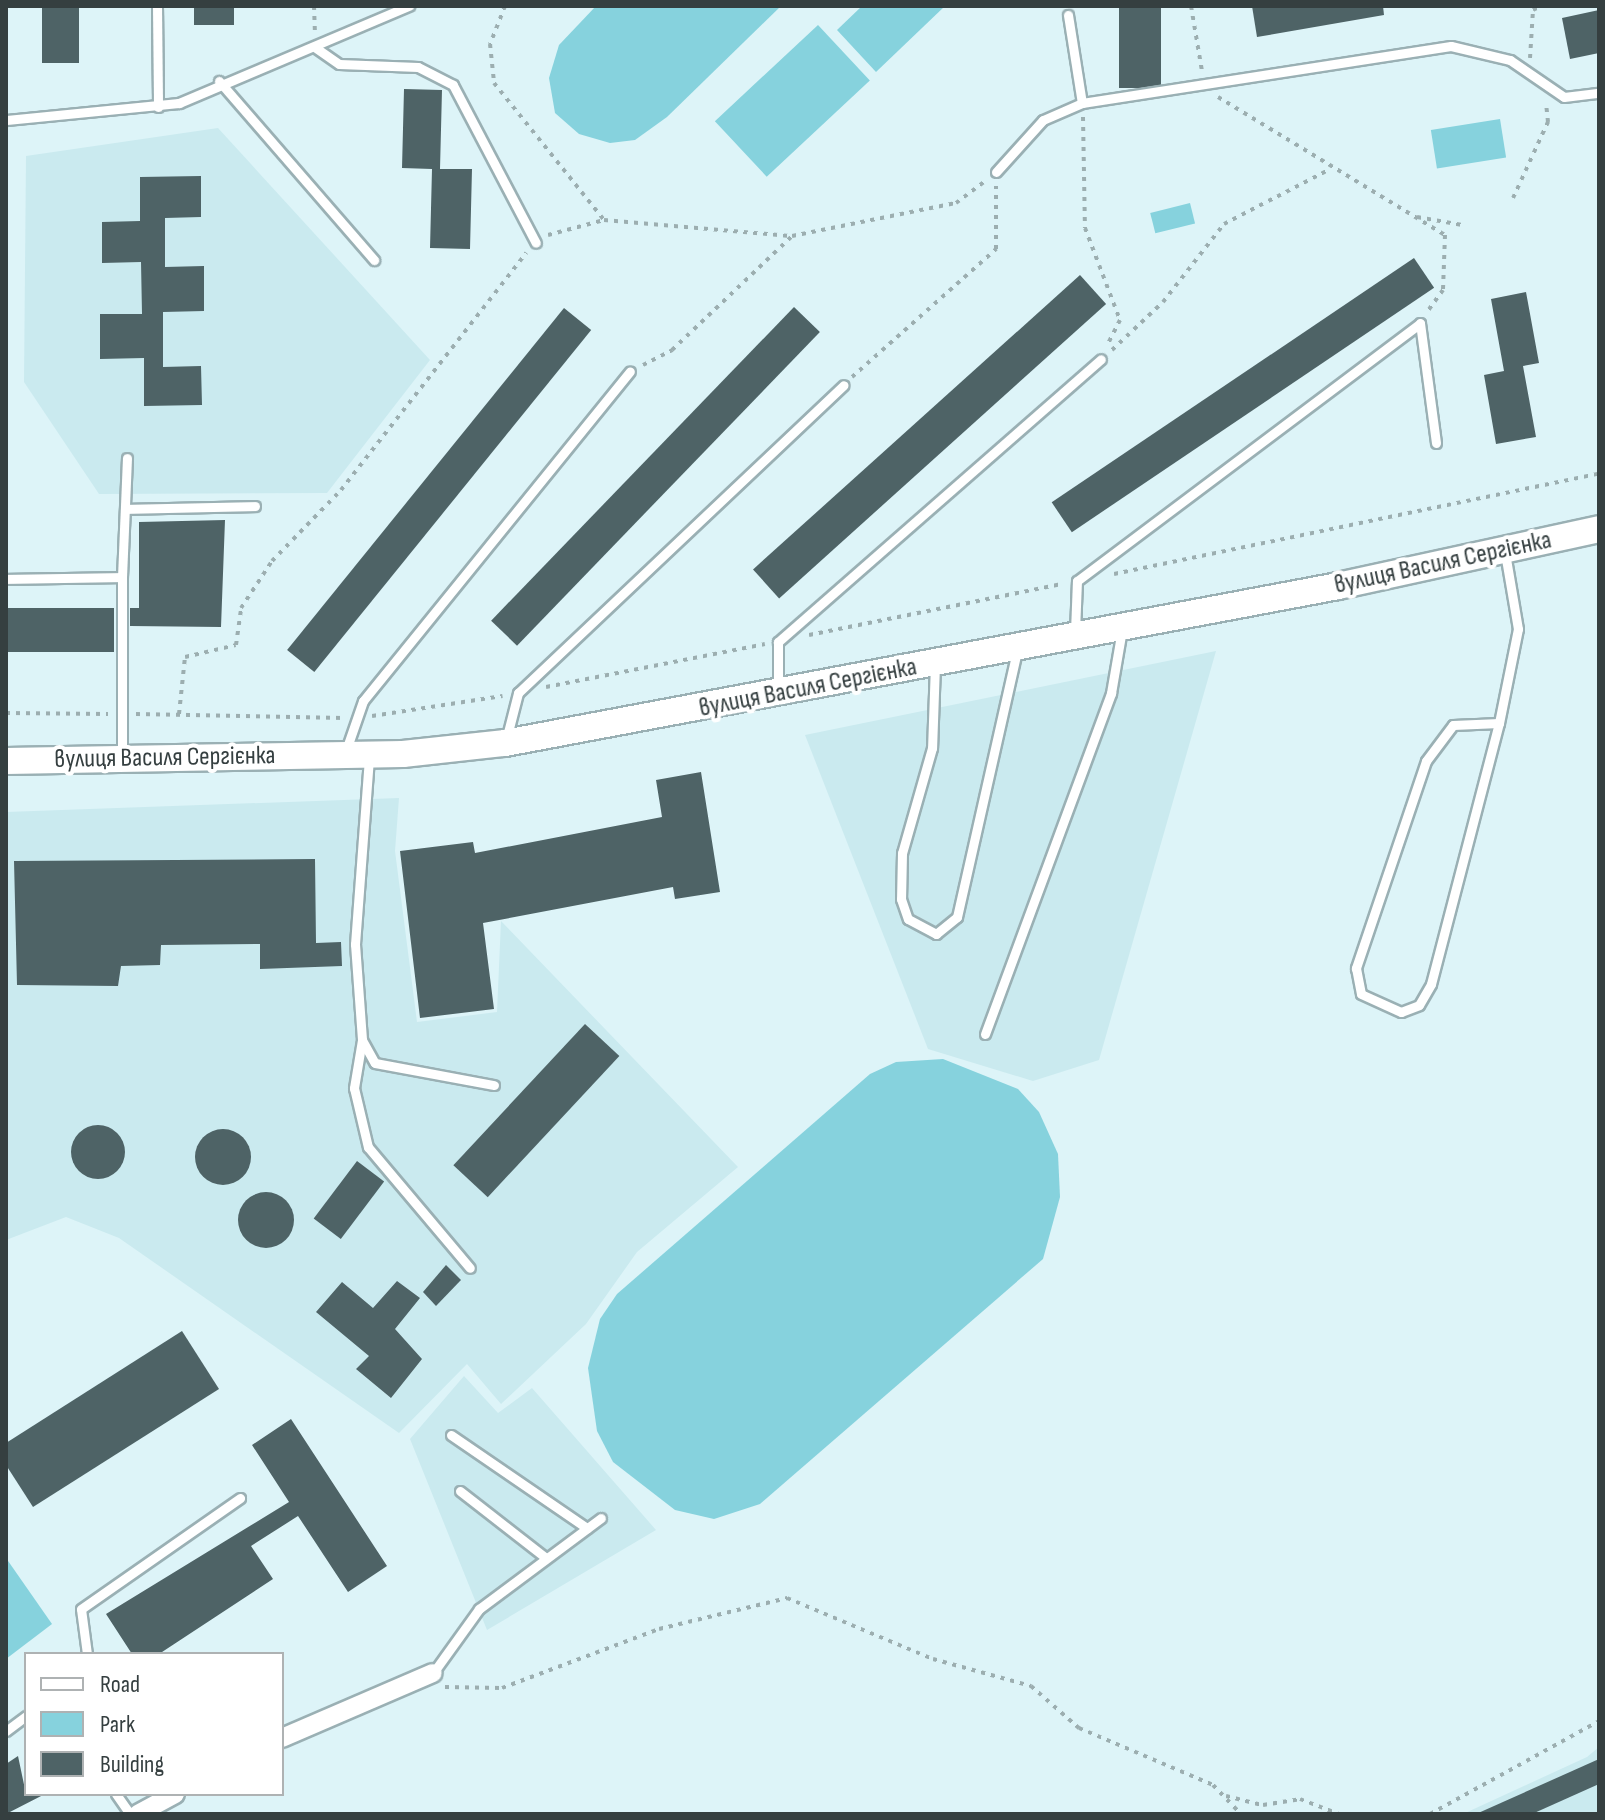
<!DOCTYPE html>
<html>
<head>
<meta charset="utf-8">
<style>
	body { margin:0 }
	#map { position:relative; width:1605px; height:1820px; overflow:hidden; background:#ddf4f8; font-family:"Sofia Sans Condensed",sans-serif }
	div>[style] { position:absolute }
	.built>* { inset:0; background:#caeaef }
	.green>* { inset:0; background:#86d2dd; transform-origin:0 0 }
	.building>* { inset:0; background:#4e6366; transform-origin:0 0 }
	.round { border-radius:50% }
	.path>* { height:4px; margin-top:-2px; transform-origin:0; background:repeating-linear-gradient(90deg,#9caeb0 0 4px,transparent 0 10px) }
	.roads { filter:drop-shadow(2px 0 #9ab0b4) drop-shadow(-2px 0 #9ab0b4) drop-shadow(0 2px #9ab0b4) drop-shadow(0 -2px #9ab0b4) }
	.lane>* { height:9px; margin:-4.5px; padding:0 4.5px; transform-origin:4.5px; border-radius:4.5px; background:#fff }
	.street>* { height:18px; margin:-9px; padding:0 9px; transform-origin:9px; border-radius:9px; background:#fff }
	.secondary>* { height:26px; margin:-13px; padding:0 13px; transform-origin:13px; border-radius:13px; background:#fff }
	span { translate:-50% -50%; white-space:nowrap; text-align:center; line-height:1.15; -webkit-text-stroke:8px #fff; paint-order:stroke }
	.street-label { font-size:26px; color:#353f40 }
	.frame { position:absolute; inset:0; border:8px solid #353f40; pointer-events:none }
	.legend { position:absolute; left:24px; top:1652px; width:260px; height:144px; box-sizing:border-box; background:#fff; border:2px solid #aeb2b3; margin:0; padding:10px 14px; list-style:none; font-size:24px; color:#353f40 }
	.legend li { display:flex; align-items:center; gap:16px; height:40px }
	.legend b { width:40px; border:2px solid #aeb2b3 }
</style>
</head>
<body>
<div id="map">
	<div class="built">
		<i style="clip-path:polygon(218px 128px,430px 360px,327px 493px,99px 494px,24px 382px,26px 156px)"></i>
		<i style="clip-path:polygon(1216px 651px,1099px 1060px,1033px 1081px,928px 1049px,805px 735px)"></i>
		<i style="clip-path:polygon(399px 798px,395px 851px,417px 1022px,497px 1012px,501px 921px,738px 1167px,637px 1252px,586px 1324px,501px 1404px,467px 1364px,399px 1433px,119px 1238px,66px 1217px,6px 1240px,6px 812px)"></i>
		<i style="clip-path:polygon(464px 1376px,498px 1413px,532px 1388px,656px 1530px,487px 1630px,410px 1439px)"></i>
		<i style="clip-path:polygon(1599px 1747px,1599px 1814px,1463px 1814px,1587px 1757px)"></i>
	</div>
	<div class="green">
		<i style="clip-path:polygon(596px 6px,781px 6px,667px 117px,635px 140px,610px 143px,579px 134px,555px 113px,549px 78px,559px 45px)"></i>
		<i style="clip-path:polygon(862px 6px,945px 6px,876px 72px,837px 30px)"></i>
		<i style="left:818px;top:25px;width:76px;height:141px;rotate:47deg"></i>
		<i style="left:1500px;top:119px;width:39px;height:70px;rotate:81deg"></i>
		<i style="left:1190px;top:203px;width:21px;height:41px;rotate:76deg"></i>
		<i style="clip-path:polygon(943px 1059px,1018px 1089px,1039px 1112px,1058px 1154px,1060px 1197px,1043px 1259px,760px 1504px,714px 1519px,675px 1510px,613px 1462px,597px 1431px,588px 1368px,600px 1319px,617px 1294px,870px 1074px,896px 1062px)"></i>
		<i style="clip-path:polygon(6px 1558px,52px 1624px,6px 1659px)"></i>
	</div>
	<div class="building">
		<i style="left:42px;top:6px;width:37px;height:57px"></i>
		<i style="left:194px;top:6px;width:40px;height:19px"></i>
		<i style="left:1119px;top:6px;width:42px;height:82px"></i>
		<i style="clip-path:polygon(1252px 6px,1383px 6px,1384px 15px,1257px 37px)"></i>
		<i style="clip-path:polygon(1599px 10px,1599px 53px,1570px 59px,1562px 18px)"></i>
		<i style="clip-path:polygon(404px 89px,442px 90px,440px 169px,472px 169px,470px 249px,430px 248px,432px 169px,402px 168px)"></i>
		<i style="clip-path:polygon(201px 176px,201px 217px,165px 218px,165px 267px,204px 266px,204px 311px,163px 312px,163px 367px,201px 366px,202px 405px,144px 406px,144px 358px,100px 359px,100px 314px,142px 314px,141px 262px,102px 263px,102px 222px,140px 221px,140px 177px)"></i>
		<i style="left:1414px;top:258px;width:36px;height:437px;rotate:56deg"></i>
		<i style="left:1080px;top:275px;width:39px;height:440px;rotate:48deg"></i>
		<i style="clip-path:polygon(1526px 292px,1539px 363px,1523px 366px,1536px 437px,1496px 444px,1484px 375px,1504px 371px,1491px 299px)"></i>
		<i style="left:794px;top:307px;width:36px;height:436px;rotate:44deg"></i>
		<i style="left:564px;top:308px;width:35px;height:440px;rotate:39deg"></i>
		<i style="clip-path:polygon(225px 520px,221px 627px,130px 626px,130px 608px,139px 608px,139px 522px)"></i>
		<i style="left:6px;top:608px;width:108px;height:44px"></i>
		<i style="clip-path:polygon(701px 772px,720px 892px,675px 899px,673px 887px,483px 923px,494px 1009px,420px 1018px,400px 851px,473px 842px,475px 853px,662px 817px,656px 780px)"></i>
		<i style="clip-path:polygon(315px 859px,316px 943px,341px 942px,342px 966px,260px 969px,260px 944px,161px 945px,160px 965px,121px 966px,118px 986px,17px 985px,14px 861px)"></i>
		<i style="left:585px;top:1024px;width:47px;height:193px;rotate:43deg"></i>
		<i class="round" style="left:71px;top:1125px;width:54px;height:54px"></i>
		<i class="round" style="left:195px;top:1129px;width:56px;height:56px"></i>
		<i style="left:357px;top:1161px;width:34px;height:72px;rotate:37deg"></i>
		<i class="round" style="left:238px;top:1192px;width:56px;height:56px"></i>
		<i style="clip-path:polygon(446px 1265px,461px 1280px,436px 1306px,423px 1292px)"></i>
		<i style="clip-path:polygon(397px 1281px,420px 1298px,395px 1329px,422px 1359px,391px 1398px,356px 1369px,369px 1356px,316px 1312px,342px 1282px,373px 1308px)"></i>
		<i style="clip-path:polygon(182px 1331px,219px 1389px,33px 1507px,6px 1465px,6px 1443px)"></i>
		<i style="clip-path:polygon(291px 1419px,387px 1566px,348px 1592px,298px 1516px,251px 1546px,273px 1579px,159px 1654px,132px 1654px,106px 1614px,289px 1502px,252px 1445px)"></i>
		<i style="clip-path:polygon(18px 1756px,26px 1794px,45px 1794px,6px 1814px,6px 1764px)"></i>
		<i style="clip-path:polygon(1599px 1759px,1599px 1784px,1532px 1814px,1476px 1814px)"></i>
	</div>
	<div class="path">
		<i style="left:314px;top:6px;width:26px;rotate:88deg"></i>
		<i style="left:505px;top:6px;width:41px;rotate:111.5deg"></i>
		<i style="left:490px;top:44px;width:39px;rotate:84deg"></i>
		<i style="left:494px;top:83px;width:176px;rotate:51.2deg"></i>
		<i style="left:1191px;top:6px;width:66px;rotate:80.4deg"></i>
		<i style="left:1530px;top:58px;width:48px;rotate:-86.4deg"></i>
		<i style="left:1533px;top:10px;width:9px;rotate:-27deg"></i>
		<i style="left:1218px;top:97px;width:266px;rotate:31.3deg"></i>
		<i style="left:1445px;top:235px;width:55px;rotate:92.1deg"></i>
		<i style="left:1443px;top:290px;width:26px;rotate:126deg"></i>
		<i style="left:1083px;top:117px;width:111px;rotate:89deg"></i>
		<i style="left:1085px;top:228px;width:98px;rotate:69.2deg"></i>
		<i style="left:1120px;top:320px;width:29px;rotate:117deg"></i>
		<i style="left:1513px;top:198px;width:84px;rotate:-65.3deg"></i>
		<i style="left:1548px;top:122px;width:18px;rotate:-96deg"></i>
		<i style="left:1417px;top:217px;width:46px;rotate:10.1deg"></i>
		<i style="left:548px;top:235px;width:58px;rotate:-15deg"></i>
		<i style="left:604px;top:220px;width:189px;rotate:4.9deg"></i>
		<i style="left:792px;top:236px;width:167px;rotate:-11.4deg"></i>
		<i style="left:956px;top:203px;width:36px;rotate:-37deg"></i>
		<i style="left:1112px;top:350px;width:70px;rotate:-43.3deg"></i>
		<i style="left:1163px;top:302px;width:99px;rotate:-52deg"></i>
		<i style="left:1224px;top:224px;width:117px;rotate:-27.4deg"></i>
		<i style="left:643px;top:365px;width:33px;rotate:-27deg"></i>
		<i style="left:672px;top:350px;width:166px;rotate:-43.5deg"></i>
		<i style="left:852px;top:377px;width:193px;rotate:-41.6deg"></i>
		<i style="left:996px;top:249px;width:63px;rotate:-90deg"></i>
		<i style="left:1114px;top:574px;width:495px;rotate:-11.7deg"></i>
		<i style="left:809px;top:635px;width:259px;rotate:-11.4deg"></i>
		<i style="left:546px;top:687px;width:223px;rotate:-11.1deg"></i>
		<i style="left:6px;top:713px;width:102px;rotate:0.6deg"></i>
		<i style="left:136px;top:714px;width:208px;rotate:1.1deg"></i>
		<i style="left:179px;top:714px;width:57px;rotate:-84deg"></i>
		<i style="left:185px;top:657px;width:52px;rotate:-13.2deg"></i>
		<i style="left:236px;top:645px;width:37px;rotate:-82deg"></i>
		<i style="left:241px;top:608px;width:56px;rotate:-56.6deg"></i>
		<i style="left:272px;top:561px;width:99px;rotate:-45.8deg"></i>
		<i style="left:341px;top:490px;width:301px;rotate:-52deg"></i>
		<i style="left:372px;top:716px;width:132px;rotate:-8.7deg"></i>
		<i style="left:445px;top:1687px;width:57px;rotate:1deg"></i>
		<i style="left:502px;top:1688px;width:168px;rotate:-20.6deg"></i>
		<i style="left:659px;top:1629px;width:132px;rotate:-13.6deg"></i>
		<i style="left:787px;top:1598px;width:158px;rotate:22.7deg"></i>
		<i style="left:933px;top:1659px;width:102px;rotate:15.4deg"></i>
		<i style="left:1031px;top:1686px;width:64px;rotate:41.2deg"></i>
		<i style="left:1079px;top:1728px;width:146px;rotate:23deg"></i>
		<i style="left:1213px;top:1785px;width:40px;rotate:46deg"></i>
		<i style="left:1226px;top:1796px;width:38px;rotate:14deg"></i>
		<i style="left:1263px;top:1805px;width:37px;rotate:-9deg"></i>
		<i style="left:1300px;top:1799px;width:42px;rotate:21deg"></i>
		<i style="left:1430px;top:1814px;width:193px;rotate:-28.8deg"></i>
	</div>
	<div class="roads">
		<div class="lane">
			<i style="left:157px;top:6px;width:101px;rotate:89.4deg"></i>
			<i style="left:1068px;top:15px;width:89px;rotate:81deg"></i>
			<i style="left:1082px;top:103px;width:373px;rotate:-8.8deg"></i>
			<i style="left:1451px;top:46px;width:61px;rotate:13.3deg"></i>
			<i style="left:1510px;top:60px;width:65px;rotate:34.4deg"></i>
			<i style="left:1564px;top:97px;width:35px;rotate:-7deg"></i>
			<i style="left:316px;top:48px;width:28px;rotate:35deg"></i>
			<i style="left:339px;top:64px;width:79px;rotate:2.2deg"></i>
			<i style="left:418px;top:67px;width:39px;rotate:27deg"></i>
			<i style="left:453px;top:85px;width:178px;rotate:62.3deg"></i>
			<i style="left:219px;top:81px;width:237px;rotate:49.1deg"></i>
			<i style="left:6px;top:120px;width:174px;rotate:-5.6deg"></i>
			<i style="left:179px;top:103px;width:250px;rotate:-22.9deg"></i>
			<i style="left:996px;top:172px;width:70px;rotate:-47.9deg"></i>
			<i style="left:1043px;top:120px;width:43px;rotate:-23.6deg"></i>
			<i style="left:126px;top:509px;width:129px;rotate:-1.3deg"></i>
			<i style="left:122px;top:577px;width:119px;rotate:-87.6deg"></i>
			<i style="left:6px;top:579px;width:116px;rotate:-1deg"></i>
			<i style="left:122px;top:577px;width:180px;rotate:90deg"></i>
			<i style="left:1075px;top:632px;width:51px;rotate:-87.8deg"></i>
			<i style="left:1077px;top:581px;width:429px;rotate:-36.9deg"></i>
			<i style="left:1420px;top:323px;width:121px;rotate:82.4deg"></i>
			<i style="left:935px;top:664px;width:84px;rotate:92deg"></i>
			<i style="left:932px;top:748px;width:109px;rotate:105.9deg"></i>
			<i style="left:902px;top:853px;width:46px;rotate:91.2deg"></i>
			<i style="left:901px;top:899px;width:21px;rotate:71deg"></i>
			<i style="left:908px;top:919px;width:32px;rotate:28deg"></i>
			<i style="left:936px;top:934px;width:27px;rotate:-39deg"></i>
			<i style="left:957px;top:917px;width:273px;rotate:-77.3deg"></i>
			<i style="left:778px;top:689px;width:47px;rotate:-90deg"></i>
			<i style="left:778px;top:642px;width:429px;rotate:-41.2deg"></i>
			<i style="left:1499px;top:723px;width:46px;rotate:177.5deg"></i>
			<i style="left:1453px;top:725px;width:45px;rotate:126.9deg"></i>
			<i style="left:1426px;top:761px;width:219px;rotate:108.7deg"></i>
			<i style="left:1356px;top:968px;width:26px;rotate:79deg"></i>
			<i style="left:1361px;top:994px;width:44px;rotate:24.2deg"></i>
			<i style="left:1401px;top:1012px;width:19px;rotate:-21deg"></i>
			<i style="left:1419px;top:1005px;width:24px;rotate:-60deg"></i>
			<i style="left:1431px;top:984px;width:270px;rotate:-75.4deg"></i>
			<i style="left:1499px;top:723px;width:96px;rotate:-78.6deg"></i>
			<i style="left:1518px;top:629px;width:77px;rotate:-99.7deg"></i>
			<i style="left:506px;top:740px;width:49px;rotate:-75.7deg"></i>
			<i style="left:518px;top:693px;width:448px;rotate:-43.4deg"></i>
			<i style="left:345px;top:753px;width:55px;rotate:-70.9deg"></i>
			<i style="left:363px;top:701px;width:424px;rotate:-51deg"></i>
			<i style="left:369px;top:758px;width:187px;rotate:94.3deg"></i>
			<i style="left:355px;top:944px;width:96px;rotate:85.8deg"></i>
			<i style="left:362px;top:1040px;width:26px;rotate:61deg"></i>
			<i style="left:375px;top:1063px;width:121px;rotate:10.5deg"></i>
			<i style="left:985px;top:1034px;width:364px;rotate:-69.7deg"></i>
			<i style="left:1111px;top:693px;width:65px;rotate:-80.2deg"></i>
			<i style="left:362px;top:1040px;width:49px;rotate:99.5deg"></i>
			<i style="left:354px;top:1088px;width:61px;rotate:76.7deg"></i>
			<i style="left:368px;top:1147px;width:158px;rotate:49.9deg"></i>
			<i style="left:451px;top:1435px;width:165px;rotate:34.4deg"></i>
			<i style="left:460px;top:1491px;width:109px;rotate:37.9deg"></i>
			<i style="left:87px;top:1654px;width:45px;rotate:-97.6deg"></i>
			<i style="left:81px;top:1609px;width:194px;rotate:-34.9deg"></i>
			<i style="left:433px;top:1673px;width:79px;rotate:-54.3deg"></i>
			<i style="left:479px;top:1609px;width:152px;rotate:-36.7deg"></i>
			<i style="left:6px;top:1731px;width:25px;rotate:-37deg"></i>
			<i style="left:116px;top:1794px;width:24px;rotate:55deg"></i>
		</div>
		<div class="street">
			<i style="left:282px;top:1738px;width:164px;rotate:-23.3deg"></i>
			<i style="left:138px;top:1814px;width:42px;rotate:-28.4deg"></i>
		</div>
		<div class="secondary">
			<i style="left:6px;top:761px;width:397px;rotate:-1deg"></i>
			<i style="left:403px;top:754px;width:103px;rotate:-6.2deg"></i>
			<i style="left:505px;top:743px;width:848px;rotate:-10.67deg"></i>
			<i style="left:1338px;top:586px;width:267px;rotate:-12.3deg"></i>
		</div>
	</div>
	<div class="street-label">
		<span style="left:1443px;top:563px;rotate:-12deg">вулиця Василя Сергієнка</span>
		<span style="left:808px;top:688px;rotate:-11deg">вулиця Василя Сергієнка</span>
		<span style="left:165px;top:758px;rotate:-1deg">вулиця Василя Сергієнка</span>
	</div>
	<div class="frame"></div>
	<ul class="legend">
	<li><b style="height:10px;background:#fff"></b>Road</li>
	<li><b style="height:22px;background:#86d2dd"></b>Park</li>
	<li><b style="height:22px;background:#4e6366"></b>Building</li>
	</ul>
</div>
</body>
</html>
